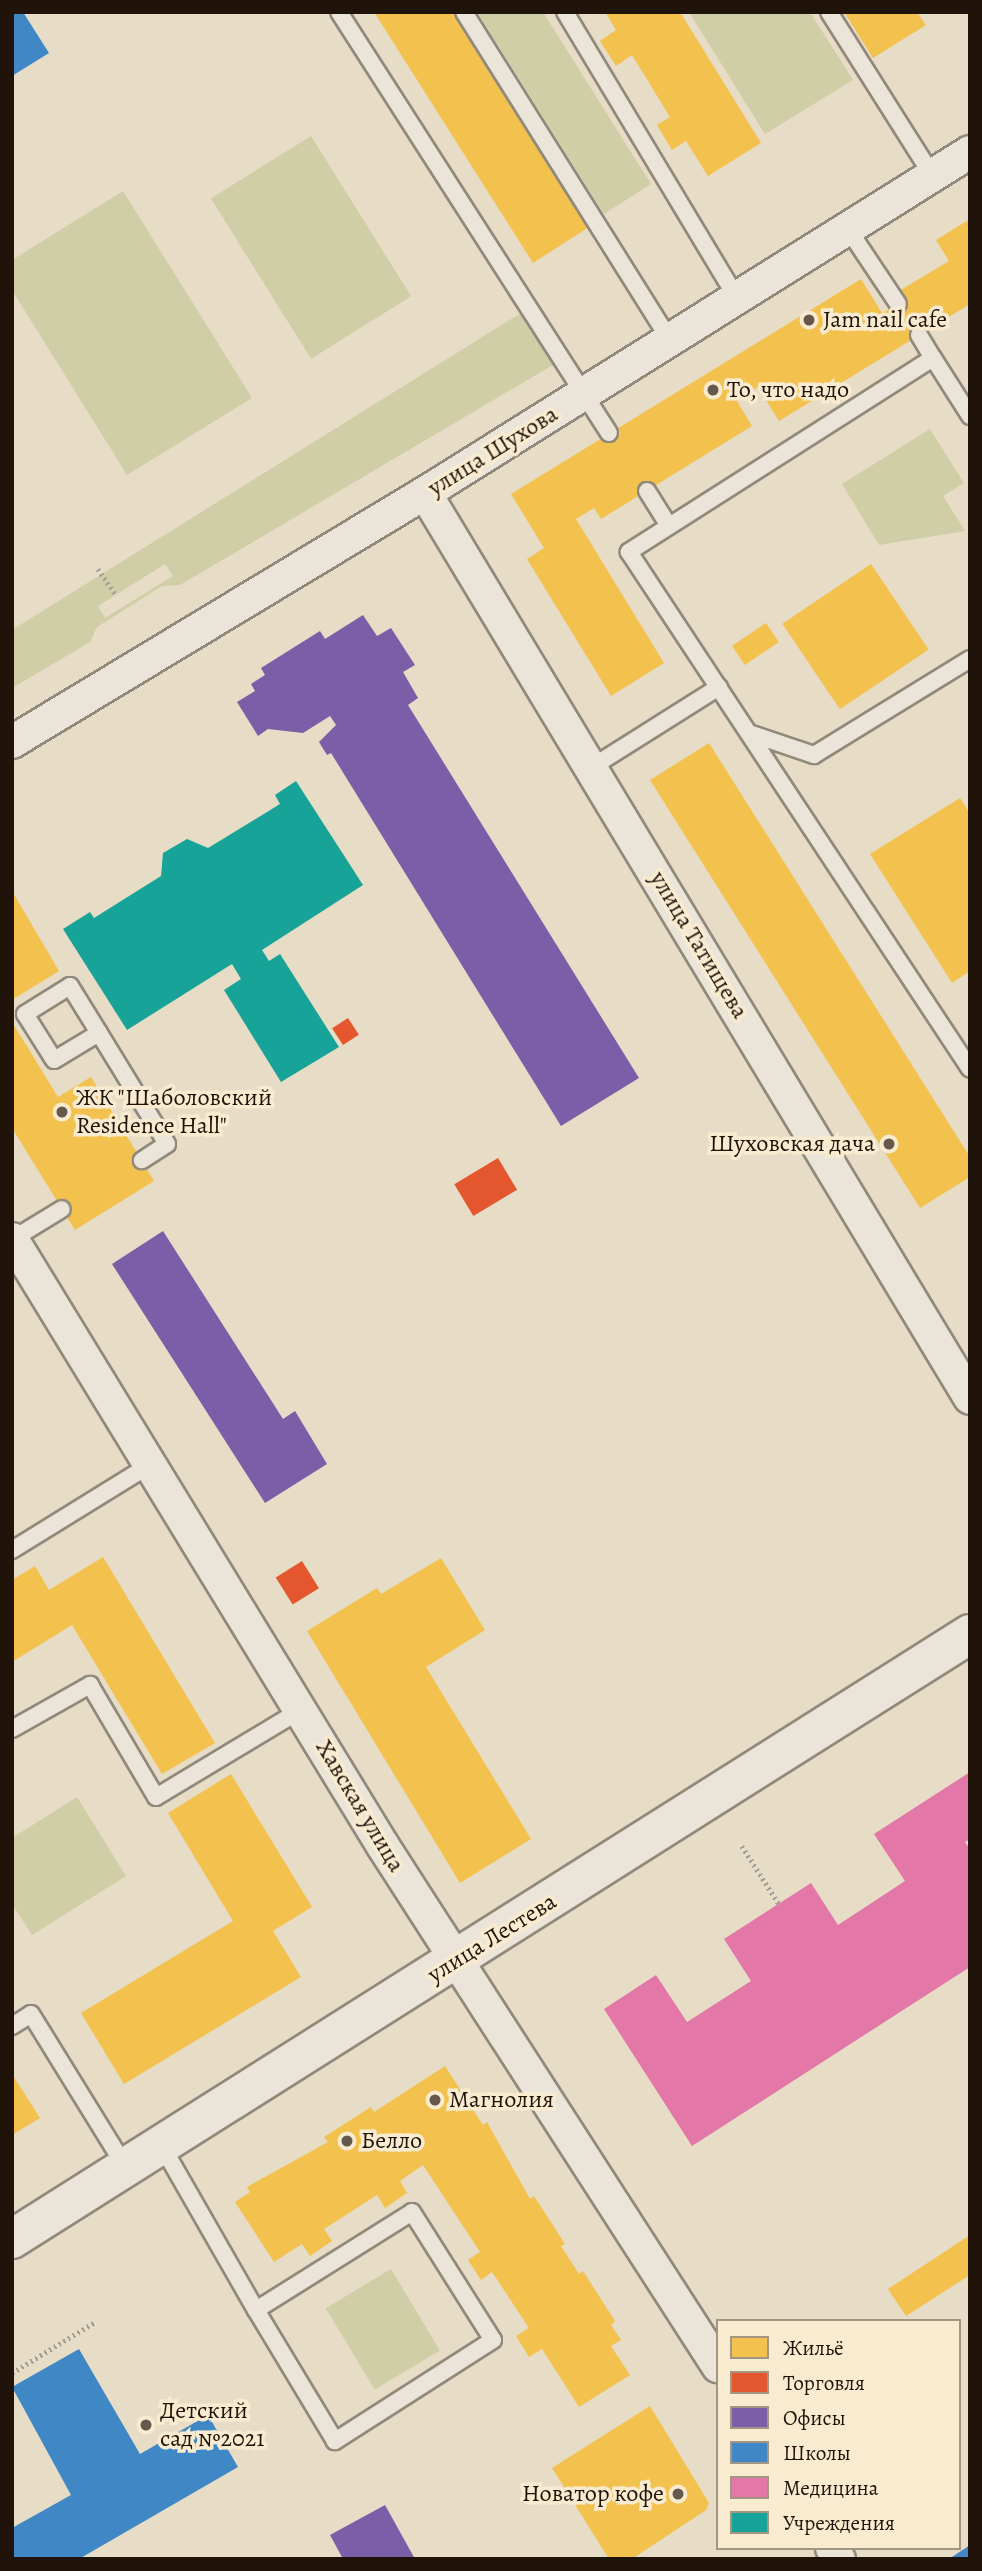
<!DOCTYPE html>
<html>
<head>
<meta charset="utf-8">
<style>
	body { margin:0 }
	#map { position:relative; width:982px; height:2571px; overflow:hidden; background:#e7dcc5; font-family:Alegreya,serif }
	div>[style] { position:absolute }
	.green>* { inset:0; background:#cfcea7; transform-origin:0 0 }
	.homes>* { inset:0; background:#f2c14e; transform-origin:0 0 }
	.shops>* { inset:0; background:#e4572e; transform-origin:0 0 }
	.offices>* { inset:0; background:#7b5ea7 }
	.schools>* { inset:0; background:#3f88c5 }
	.health>* { inset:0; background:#e377a8 }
	.public>* { inset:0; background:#17a398 }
	.path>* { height:4.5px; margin-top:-2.25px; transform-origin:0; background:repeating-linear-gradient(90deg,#a39e95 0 2px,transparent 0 5.5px) }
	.roads { filter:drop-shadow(2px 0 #91897b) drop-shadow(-2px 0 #91897b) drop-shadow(0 2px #91897b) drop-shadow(0 -2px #91897b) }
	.service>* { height:16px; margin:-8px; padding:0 8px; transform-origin:8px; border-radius:8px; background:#eae4d9 }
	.minor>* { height:32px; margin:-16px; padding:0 16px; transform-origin:16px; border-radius:16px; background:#eae4d9 }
	.tertiary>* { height:38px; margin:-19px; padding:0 19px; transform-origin:19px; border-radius:19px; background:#eae4d9 }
	.dots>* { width:19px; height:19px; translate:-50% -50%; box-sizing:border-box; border:4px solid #f8ebd0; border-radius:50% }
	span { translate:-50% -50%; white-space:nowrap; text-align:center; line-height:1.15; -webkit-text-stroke:7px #f8ebd0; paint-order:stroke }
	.poi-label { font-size:24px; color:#20130a }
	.left { translate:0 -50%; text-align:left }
	.right { translate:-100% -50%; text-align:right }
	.street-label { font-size:24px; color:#20130a }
	.frame { position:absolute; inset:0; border:14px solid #20130a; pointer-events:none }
	.legend { position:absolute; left:716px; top:2319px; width:245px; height:231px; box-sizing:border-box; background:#f8ebd0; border:2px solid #a29581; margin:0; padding:9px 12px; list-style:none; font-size:21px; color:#20130a }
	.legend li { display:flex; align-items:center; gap:14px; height:35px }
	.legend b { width:35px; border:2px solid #a29581 }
</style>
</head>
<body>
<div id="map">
	<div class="green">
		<i style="clip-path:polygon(477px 12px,543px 12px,651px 184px,604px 214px)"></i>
		<i style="clip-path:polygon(689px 12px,810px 12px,853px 80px,765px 134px)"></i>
		<i style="left:311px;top:136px;width:189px;height:118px;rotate:58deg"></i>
		<i style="clip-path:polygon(123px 191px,252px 398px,127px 475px,12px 290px,12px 260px)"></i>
		<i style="clip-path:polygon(evenodd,521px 313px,553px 365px,180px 585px,162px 586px,97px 627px,90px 642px,12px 688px,12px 630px,521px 313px,165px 564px,173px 576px,105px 618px,98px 606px,165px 564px)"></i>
		<i style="clip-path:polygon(930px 429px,964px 483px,943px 496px,965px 531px,879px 545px,842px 484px)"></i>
		<i style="clip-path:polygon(77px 1797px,126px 1876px,32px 1935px,12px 1904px,12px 1838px)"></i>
		<i style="left:391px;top:2269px;width:95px;height:76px;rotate:59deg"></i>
	</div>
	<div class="homes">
		<i style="clip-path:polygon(374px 12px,453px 12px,589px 227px,533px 263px)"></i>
		<i style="clip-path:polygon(605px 12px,680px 12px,761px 143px,708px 176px,686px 141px,672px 150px,657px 125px,670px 117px,632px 55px,616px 66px,600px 41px,616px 30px)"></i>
		<i style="clip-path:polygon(844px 12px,917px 12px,926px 25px,873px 58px)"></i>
		<i style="clip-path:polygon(970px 219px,970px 304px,779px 421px,758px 387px,737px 401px,752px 426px,601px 519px,594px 508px,576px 519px,664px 663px,611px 696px,527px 559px,544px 548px,511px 494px,861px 279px,882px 313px,886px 311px,905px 299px,899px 291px,949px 261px,936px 240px)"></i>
		<i style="left:871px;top:564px;width:103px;height:107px;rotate:56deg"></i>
		<i style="left:766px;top:623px;width:23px;height:41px;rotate:56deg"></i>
		<i style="clip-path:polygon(709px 743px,970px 1157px,970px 1177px,920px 1208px,650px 780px)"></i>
		<i style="clip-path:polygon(960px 798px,970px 814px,970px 971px,952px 983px,870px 854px)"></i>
		<i style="clip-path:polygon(12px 891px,59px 971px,12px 1000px)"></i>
		<i style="clip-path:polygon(12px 1022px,58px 1097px,91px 1077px,154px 1181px,75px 1230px,12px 1128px)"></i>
		<i style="clip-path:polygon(103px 1557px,215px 1743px,162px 1774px,72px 1625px,12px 1662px,12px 1580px,35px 1566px,49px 1590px)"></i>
		<i style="clip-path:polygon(441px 1558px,485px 1630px,426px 1667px,531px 1839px,460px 1883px,307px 1631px,377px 1588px,381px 1594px)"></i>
		<i style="clip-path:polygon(231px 1774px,312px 1907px,273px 1931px,301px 1977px,124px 2084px,81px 2013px,233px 1921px,168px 1813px)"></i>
		<i style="clip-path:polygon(445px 2066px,483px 2125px,487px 2122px,530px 2199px,534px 2196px,565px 2244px,561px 2246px,579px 2274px,583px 2271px,615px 2321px,611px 2325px,621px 2340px,611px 2346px,630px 2375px,579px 2407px,542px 2349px,529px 2357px,516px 2336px,529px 2328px,492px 2272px,481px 2280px,468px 2260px,480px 2252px,423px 2165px,400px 2181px,407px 2193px,385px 2208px,377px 2195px,324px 2229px,332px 2241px,310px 2256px,302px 2244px,274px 2262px,235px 2202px,250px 2192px,247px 2187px,328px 2142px,324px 2137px,371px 2107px,374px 2112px)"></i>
		<i style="clip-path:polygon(12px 2074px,40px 2118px,12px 2135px)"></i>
		<i style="clip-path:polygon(970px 2235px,970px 2275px,906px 2316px,888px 2289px)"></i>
		<i style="clip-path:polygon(650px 2406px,709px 2503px,706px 2510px,632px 2559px,609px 2559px,552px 2468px)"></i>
	</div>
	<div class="shops">
		<i style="left:348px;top:1018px;width:20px;height:19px;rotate:57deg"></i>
		<i style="left:498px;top:1158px;width:37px;height:51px;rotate:59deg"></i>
		<i style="left:302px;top:1561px;width:32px;height:31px;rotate:58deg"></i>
	</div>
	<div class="offices">
		<i style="clip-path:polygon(363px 615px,377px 636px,391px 628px,415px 665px,403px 672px,418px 698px,408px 705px,639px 1078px,561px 1126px,331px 753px,327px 755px,319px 742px,336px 725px,330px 716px,303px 733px,268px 729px,258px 736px,237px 702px,255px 691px,251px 684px,265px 675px,261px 668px,320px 631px,325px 639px)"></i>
		<i style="clip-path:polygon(163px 1231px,283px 1419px,295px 1411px,327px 1464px,265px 1503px,112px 1264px)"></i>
		<i style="clip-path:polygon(385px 2505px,415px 2559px,343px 2559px,330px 2535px)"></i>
	</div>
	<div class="schools">
		<i style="clip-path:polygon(12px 12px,23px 12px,49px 53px,12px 76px)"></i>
		<i style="clip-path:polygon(79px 2349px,140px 2454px,208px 2415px,238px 2467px,79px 2559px,12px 2559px,12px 2528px,71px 2495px,12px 2387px)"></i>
		<i style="clip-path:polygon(970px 2545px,970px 2559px,949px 2559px)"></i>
	</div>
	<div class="health">
		<i style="clip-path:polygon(970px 1772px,970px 1839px,965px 1842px,970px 1849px,970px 1967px,692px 2146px,604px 2009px,656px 1975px,687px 2022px,751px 1981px,724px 1939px,811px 1883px,838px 1925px,905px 1881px,874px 1834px)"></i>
	</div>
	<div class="public">
		<i style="clip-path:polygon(296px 781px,363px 885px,262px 950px,269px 961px,280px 954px,339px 1047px,281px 1082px,224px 990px,241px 979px,232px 964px,127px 1030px,63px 929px,90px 912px,94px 918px,161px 876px,163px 853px,187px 839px,208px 848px,280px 804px,275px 795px)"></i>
	</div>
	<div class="path">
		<i style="left:98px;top:569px;width:32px;rotate:55deg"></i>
		<i style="left:742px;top:1846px;width:69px;rotate:57.5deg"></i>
		<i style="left:12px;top:2373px;width:97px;rotate:-31.6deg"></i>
	</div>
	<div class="roads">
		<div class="service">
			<i style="left:339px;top:12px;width:500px;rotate:57.33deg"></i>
			<i style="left:464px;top:12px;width:387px;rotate:57.9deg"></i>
			<i style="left:565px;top:12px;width:334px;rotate:59deg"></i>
			<i style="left:829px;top:12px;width:193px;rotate:57.7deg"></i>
			<i style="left:848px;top:229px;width:90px;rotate:56.3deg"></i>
			<i style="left:919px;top:335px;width:27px;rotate:59deg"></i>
			<i style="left:970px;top:416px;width:69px;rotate:-122.5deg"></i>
			<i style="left:933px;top:358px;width:361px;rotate:147.5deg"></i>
			<i style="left:629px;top:552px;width:619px;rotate:56.59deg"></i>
			<i style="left:647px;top:491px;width:41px;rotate:57.8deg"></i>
			<i style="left:749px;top:733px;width:69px;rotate:18.7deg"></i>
			<i style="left:814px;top:755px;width:183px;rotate:-31.6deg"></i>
			<i style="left:592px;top:767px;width:150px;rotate:-32.2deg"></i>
			<i style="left:99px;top:1033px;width:52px;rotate:149deg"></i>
			<i style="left:54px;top:1060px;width:54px;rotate:-122.2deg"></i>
			<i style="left:25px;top:1014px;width:53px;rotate:-31.9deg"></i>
			<i style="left:70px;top:986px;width:55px;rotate:58.3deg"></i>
			<i style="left:99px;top:1033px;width:130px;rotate:58.5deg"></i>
			<i style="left:167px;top:1144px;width:30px;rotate:147deg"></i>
			<i style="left:13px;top:1239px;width:57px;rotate:-31.5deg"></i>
			<i style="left:12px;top:1550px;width:163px;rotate:-31.7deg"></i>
			<i style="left:12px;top:1729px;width:90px;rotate:-29.4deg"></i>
			<i style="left:90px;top:1685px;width:130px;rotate:59.5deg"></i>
			<i style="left:156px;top:1797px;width:169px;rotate:-31deg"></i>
			<i style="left:12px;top:2026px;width:22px;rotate:-32deg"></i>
			<i style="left:31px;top:2014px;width:181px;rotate:58.3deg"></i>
			<i style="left:162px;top:2146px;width:189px;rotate:60.2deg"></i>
			<i style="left:256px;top:2310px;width:184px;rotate:-32.1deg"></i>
			<i style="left:412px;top:2212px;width:151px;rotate:57.7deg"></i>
			<i style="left:493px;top:2340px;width:188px;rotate:147.4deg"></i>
			<i style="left:335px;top:2441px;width:153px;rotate:-121.1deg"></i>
		</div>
		<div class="minor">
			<i style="left:425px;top:493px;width:1056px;rotate:58.94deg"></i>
			<i style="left:12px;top:742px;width:482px;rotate:-31.1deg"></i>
			<i style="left:425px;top:493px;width:643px;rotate:-32.03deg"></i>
			<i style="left:12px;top:1239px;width:711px;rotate:58.57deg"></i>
			<i style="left:383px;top:1846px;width:619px;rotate:57.21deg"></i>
			<i style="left:832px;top:2548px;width:13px;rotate:58deg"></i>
		</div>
		<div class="tertiary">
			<i style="left:12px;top:2239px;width:1133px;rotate:-32.27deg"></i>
		</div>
	</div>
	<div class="dots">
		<i style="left:809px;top:320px;background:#66594b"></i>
		<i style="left:713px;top:390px;background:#66594b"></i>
		<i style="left:62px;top:1112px;background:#66594b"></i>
		<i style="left:889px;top:1144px;background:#66594b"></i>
		<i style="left:435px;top:2100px;background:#66594b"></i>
		<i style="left:347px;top:2141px;background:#66594b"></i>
		<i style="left:146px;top:2425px;background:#66594b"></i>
		<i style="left:678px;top:2494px;background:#66594b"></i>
	</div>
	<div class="poi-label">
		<span class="left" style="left:823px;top:320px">Jam nail cafe</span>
		<span class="left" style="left:727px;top:390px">То, что надо</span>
		<span class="left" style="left:76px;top:1112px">ЖК "Шаболовский<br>Residence Hall"</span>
		<span class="right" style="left:875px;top:1144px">Шуховская дача</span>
		<span class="left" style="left:449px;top:2100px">Магнолия</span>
		<span class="left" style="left:361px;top:2141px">Белло</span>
		<span class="left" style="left:160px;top:2425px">Детский<br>сад №2021</span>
		<span class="right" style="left:664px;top:2494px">Новатор кофе</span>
	</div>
	<div class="street-label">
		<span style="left:493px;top:451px;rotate:-32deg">улица Шухова</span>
		<span style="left:699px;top:945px;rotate:59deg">улица Татищева</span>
		<span style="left:360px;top:1806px;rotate:59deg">Хавская улица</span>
		<span style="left:492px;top:1938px;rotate:-32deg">улица Лестева</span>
	</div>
	<div class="frame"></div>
	<ul class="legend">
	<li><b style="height:19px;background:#f2c14e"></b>Жильё</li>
	<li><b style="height:19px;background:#e4572e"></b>Торговля</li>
	<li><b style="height:19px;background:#7b5ea7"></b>Офисы</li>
	<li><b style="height:19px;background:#3f88c5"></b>Школы</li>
	<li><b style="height:19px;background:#e377a8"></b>Медицина</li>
	<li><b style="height:19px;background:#17a398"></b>Учреждения</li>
	</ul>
</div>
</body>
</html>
